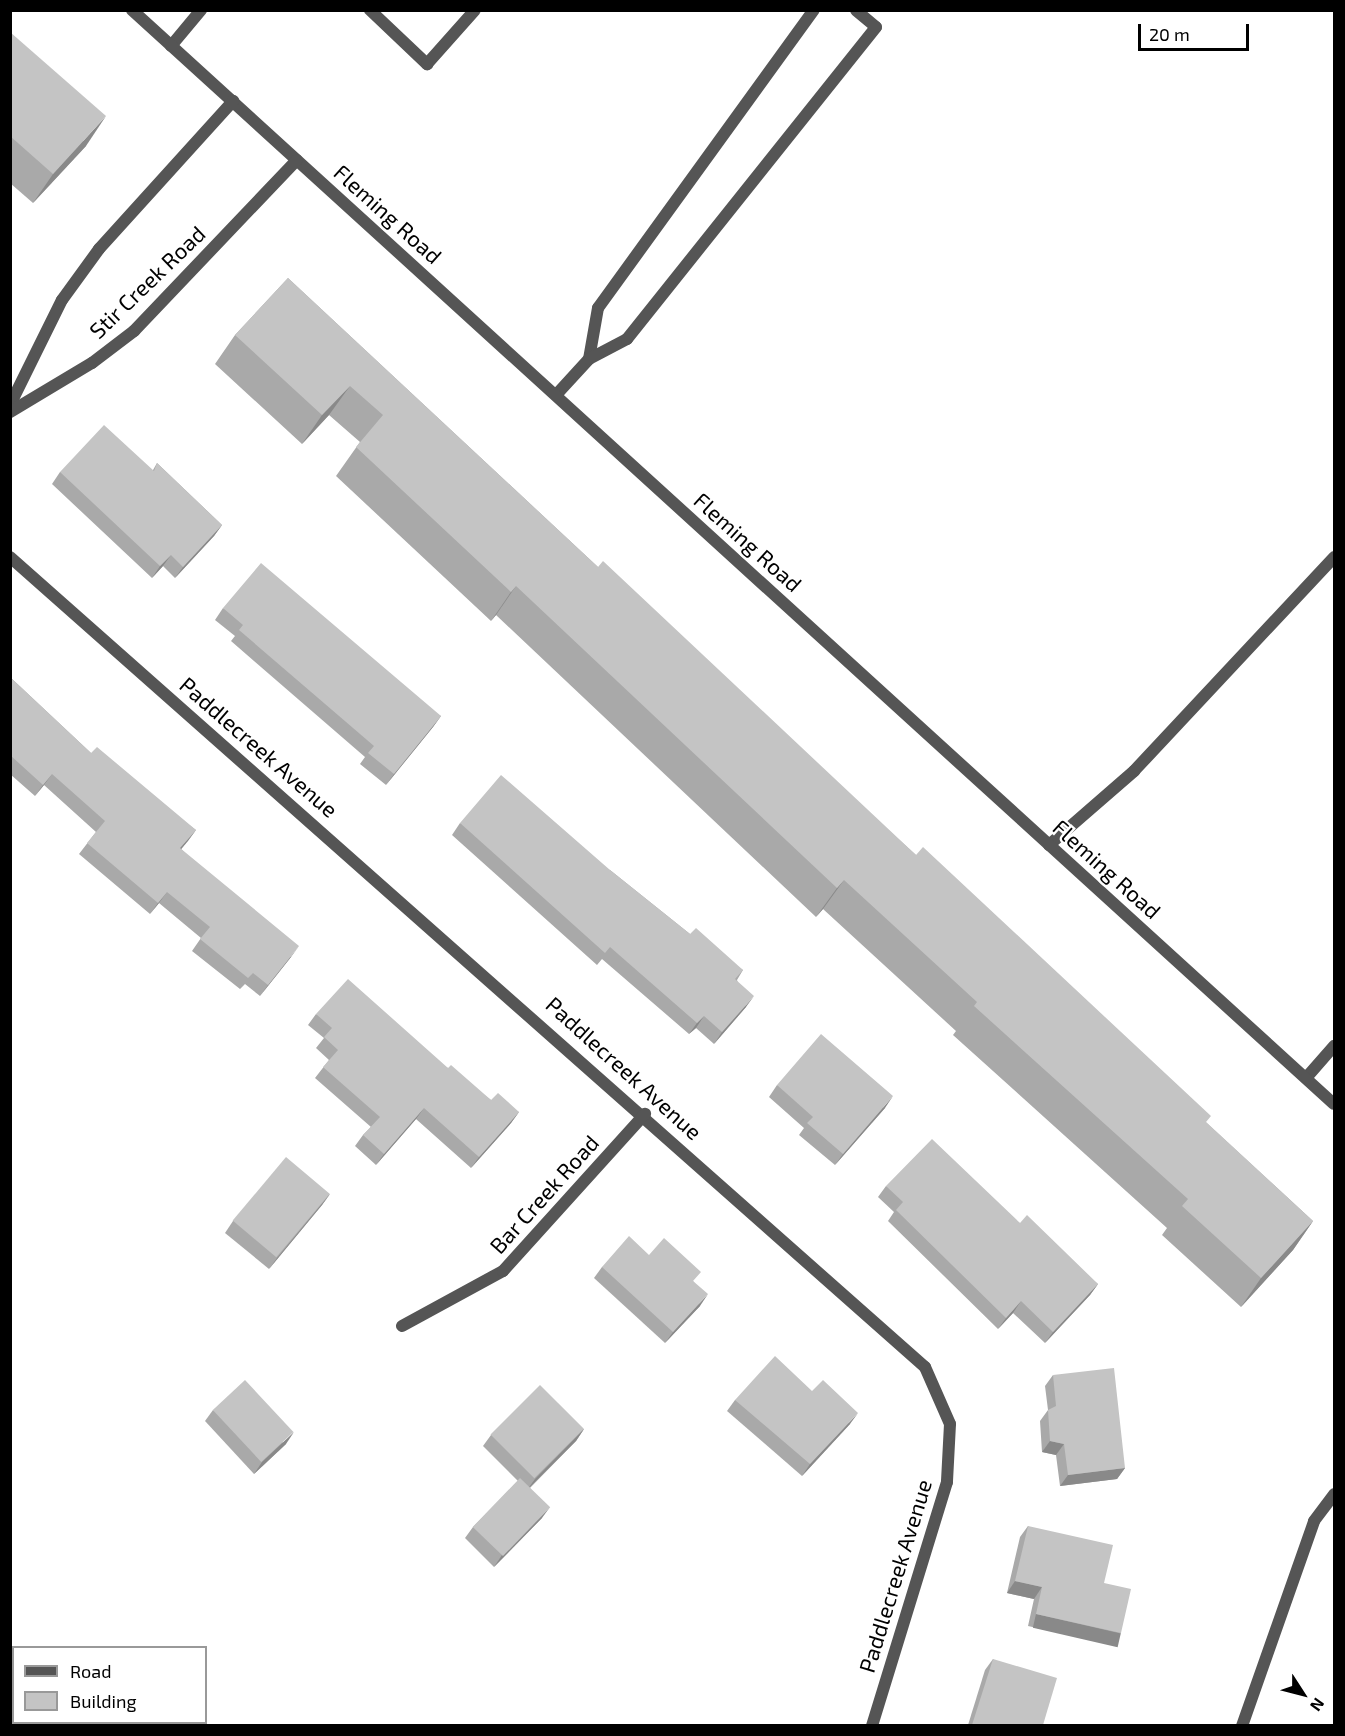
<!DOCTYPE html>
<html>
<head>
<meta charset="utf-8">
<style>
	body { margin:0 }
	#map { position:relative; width:1345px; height:1736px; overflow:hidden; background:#fff; font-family:"Exo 2",sans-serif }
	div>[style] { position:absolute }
	.service>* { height:12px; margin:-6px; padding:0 6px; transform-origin:6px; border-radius:6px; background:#555 }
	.minor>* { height:12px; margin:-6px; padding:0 6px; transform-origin:6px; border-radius:6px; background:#555 }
	.wall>* { inset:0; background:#a9a9a9 }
	.shaded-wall>* { inset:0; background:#898989; transform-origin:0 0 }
	.building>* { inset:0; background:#c4c4c4; transform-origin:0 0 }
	span { translate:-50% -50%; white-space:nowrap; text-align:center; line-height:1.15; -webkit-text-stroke:4.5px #fff; paint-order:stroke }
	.street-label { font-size:22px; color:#000 }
	.frame { position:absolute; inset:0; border:12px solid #000; pointer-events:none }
	.legend { position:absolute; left:12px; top:1646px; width:195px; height:78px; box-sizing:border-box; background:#fff; border:2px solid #999; margin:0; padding:8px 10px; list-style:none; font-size:18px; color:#000 }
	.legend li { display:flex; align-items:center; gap:12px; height:30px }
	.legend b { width:30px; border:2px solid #999 }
	.north { position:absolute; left:1273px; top:1664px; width:60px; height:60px; -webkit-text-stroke:4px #fff; paint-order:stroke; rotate:126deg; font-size:16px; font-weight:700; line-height:24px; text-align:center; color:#000 }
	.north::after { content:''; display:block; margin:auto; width:21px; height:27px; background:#000; clip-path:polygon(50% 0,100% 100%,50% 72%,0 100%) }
	.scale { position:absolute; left:1138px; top:24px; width:111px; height:27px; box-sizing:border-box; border:3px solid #000; border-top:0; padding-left:8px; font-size:18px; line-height:21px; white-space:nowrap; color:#000; -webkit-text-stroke:4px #fff; paint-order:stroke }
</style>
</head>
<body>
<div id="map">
	<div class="service">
		<i style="left:370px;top:10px;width:79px;rotate:43.5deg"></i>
		<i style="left:427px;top:64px;width:72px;rotate:-48.4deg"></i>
		<i style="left:171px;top:46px;width:47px;rotate:-50.2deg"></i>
		<i style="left:589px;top:359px;width:52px;rotate:-80deg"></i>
		<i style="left:598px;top:308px;width:368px;rotate:-54.1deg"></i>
		<i style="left:556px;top:395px;width:49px;rotate:-47.5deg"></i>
		<i style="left:589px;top:359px;width:43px;rotate:-27.8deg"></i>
		<i style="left:627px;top:339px;width:399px;rotate:-51.4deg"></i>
		<i style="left:876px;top:27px;width:26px;rotate:-140deg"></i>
		<i style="left:1049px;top:845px;width:113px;rotate:-41deg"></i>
		<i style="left:1134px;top:771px;width:293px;rotate:-46.9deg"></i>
		<i style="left:1306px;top:1078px;width:43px;rotate:-48.8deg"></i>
		<i style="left:1242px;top:1726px;width:217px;rotate:-70.6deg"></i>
		<i style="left:1314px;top:1521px;width:34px;rotate:-53deg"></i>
	</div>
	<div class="minor">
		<i style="left:132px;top:10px;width:1625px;rotate:42.31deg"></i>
		<i style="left:10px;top:405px;width:117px;rotate:-63.7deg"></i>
		<i style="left:62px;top:300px;width:63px;rotate:-54deg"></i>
		<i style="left:99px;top:249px;width:200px;rotate:-47.8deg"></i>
		<i style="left:10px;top:412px;width:96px;rotate:-30.9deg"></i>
		<i style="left:92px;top:363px;width:53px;rotate:-37.3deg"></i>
		<i style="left:134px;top:331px;width:236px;rotate:-46.4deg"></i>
		<i style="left:10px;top:557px;width:1222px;rotate:41.52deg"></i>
		<i style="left:925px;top:1367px;width:62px;rotate:66.3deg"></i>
		<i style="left:950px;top:1424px;width:58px;rotate:93deg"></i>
		<i style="left:947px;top:1482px;width:255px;rotate:107.1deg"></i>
		<i style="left:402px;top:1326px;width:115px;rotate:-28.6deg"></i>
		<i style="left:503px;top:1271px;width:212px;rotate:-47.9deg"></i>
		<i style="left:10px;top:1691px;width:4px;rotate:14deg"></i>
		<i style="left:118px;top:1722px;width:11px;rotate:22deg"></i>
	</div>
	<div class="wall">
		<i style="clip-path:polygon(10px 32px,86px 146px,33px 203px,10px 183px)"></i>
		<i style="clip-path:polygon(288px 278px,598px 567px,916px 855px,1313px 1221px,1293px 1250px,1241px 1307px,1162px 1235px,1167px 1228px,953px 1035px,956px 1031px,823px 909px,816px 917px,496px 615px,491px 621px,336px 476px,360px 442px,329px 415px,302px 444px,215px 364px,235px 335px)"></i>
		<i style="clip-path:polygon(157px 463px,222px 525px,214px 536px,175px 578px,163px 566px,152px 578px,52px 484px,60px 472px,153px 470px)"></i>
		<i style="clip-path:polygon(223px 608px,441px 716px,433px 727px,386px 785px,360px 764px,365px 757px,231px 641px,235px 636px,215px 620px)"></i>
		<i style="clip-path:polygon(10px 677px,91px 753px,196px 830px,181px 849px,291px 957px,260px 996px,245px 984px,240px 989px,192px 951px,201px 938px,159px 903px,150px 914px,79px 854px,96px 832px,44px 785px,35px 796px,10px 774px)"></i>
		<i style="clip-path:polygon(460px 823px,610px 870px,690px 934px,743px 970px,737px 980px,746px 1007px,714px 1044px,696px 1028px,689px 1034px,602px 959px,597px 965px,452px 835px)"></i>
		<i style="clip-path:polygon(316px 1014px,448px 1068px,491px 1100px,519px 1112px,511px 1123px,471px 1168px,416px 1119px,376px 1165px,355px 1146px,363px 1135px,371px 1127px,315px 1078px,329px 1060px,316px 1048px,324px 1038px,308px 1025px)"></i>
		<i style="clip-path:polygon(777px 1085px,885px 1108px,835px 1165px,799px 1135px,804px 1128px,769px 1097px)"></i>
		<i style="clip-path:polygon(886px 1186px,1020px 1223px,1098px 1284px,1090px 1295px,1045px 1343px,1013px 1313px,998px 1329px,888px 1221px,894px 1212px,878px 1197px)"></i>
		<i style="clip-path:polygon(330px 1194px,322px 1205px,269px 1269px,225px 1233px,233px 1221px)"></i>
		<i style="clip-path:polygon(649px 1255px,694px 1282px,700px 1306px,665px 1343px,594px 1278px,602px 1267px)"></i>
		<i style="clip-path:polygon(1053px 1375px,1125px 1468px,1117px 1479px,1060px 1486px,1056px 1455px,1042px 1452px,1040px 1421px,1048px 1410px,1045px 1386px)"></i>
		<i style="clip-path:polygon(812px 1391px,850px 1424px,802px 1476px,727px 1411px,735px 1400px)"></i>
		<i style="clip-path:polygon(213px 1410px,286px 1444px,254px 1474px,205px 1421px)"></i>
		<i style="clip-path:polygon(584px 1429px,576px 1441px,530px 1488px,542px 1518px,494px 1567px,465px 1538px,473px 1527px,518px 1481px,483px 1446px,491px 1435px)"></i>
		<i style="clip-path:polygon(1028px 1526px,1104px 1583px,1121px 1633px,1113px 1645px,1028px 1626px,1034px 1599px,1007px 1593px,1020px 1537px)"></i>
		<i style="clip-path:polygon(993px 1659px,1043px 1725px,968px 1725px,985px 1670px)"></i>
	</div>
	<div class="shaded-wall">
		<i style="clip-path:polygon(106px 116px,86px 146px,33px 203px,53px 174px)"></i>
		<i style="clip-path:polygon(350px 386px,329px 415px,302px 444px,322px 415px)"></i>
		<i style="clip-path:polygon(222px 525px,214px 536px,175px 578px,183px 567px)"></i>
		<i style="clip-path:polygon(171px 555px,163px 566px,152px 578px,160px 566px)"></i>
		<i style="clip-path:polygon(516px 586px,496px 615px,491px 621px,511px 592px)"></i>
		<i style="clip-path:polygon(441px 716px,433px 727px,386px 785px,394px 774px)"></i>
		<i style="clip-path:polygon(52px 774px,44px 785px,35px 796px,43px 785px)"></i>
		<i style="clip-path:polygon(196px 830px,188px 841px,172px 860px,180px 848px)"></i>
		<i style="clip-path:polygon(844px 880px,823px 909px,816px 917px,837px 888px)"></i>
		<i style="clip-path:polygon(167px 892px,159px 903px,150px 914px,158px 903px)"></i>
		<i style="clip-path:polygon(299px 946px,291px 957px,260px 996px,268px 985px)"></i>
		<i style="clip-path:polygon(754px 996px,746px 1007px,714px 1044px,722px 1032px)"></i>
		<i style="clip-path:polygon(704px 1016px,696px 1028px,689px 1034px,697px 1023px)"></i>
		<i style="clip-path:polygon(893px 1096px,885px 1108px,835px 1165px,843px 1154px)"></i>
		<i style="clip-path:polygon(424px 1108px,416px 1119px,376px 1165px,384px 1154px)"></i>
		<i style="clip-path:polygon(519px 1112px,511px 1123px,471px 1168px,479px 1157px)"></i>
		<i style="clip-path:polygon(330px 1194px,322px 1205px,269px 1269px,277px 1258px)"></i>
		<i style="clip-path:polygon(1313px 1221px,1293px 1250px,1241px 1307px,1261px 1278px)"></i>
		<i style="clip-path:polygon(1098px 1284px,1090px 1295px,1045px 1343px,1053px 1332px)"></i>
		<i style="clip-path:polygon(708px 1294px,700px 1306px,665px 1343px,673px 1332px)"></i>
		<i style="clip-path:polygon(1021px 1301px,1013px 1313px,998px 1329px,1006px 1318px)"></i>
		<i style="clip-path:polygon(858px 1413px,850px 1424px,802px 1476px,810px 1464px)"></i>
		<i style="clip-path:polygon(584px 1429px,576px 1441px,527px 1490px,535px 1479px)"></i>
		<i style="clip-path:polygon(294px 1432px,286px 1444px,254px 1474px,262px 1462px)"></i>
		<i style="clip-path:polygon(1050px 1441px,1064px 1444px,1056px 1455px,1042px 1452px)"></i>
		<i style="clip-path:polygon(1125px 1468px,1117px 1479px,1060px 1486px,1068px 1475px)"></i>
		<i style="clip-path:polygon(550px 1507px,542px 1518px,494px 1567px,502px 1555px)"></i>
		<i style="clip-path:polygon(1015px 1581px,1042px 1587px,1034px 1599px,1007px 1593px)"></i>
		<i style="left:1036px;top:1614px;width:87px;height:14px;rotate:13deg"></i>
	</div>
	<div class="building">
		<i style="clip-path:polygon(10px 32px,106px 116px,53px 174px,10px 136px)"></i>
		<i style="clip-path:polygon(288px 278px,598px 567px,603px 561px,916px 855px,923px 847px,1211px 1116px,1206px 1122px,1313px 1221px,1261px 1278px,1182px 1206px,1188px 1199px,974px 1006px,977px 1002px,844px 880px,837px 888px,516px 586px,511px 592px,356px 447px,383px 415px,350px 386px,322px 415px,235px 335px)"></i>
		<i style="clip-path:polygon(104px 425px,154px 471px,157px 463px,222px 525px,183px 567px,171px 555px,160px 566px,60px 472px)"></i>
		<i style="clip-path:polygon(261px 563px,441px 716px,394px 774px,368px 753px,374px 746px,239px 630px,243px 625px,223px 608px)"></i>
		<i style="clip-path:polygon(10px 677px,91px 753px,97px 747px,196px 830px,180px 848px,299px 946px,268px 985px,253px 973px,248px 978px,200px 939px,210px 927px,167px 892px,158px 903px,87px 843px,105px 821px,52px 774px,43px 785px,10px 755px)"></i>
		<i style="clip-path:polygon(501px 775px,610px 870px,690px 934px,696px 928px,743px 970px,735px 979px,754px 996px,722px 1032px,704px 1016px,697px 1023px,610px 947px,605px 953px,460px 823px)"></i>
		<i style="clip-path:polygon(348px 979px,448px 1068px,451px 1065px,491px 1100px,498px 1093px,519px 1112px,479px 1157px,424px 1108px,384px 1154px,363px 1135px,380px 1117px,323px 1067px,338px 1050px,324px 1037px,332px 1028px,316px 1014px)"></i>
		<i style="clip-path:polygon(821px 1034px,893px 1096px,843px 1154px,807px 1123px,813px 1117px,777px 1085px)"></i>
		<i style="clip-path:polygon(932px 1139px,1020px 1223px,1027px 1215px,1098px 1284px,1053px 1332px,1021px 1301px,1006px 1318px,896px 1210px,903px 1202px,886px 1186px)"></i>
		<i style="left:286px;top:1157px;width:57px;height:83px;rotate:40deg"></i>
		<i style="clip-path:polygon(629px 1236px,649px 1255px,664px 1238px,701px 1272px,693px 1281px,708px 1294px,673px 1332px,602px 1267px)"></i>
		<i style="clip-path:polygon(775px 1356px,812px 1391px,823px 1380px,858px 1413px,810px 1464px,735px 1400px)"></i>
		<i style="clip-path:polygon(1114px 1368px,1125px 1468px,1068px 1475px,1064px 1444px,1050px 1441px,1048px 1410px,1056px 1406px,1053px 1375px)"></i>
		<i style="left:245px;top:1380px;width:71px;height:44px;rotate:47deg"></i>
		<i style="left:540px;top:1385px;width:62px;height:70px;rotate:45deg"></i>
		<i style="left:520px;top:1478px;width:42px;height:68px;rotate:44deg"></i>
		<i style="clip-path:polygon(1028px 1526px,1113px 1545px,1104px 1583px,1131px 1589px,1121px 1633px,1036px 1614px,1042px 1587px,1015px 1581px)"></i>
		<i style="clip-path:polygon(993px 1659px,1057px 1678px,1043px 1725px,972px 1725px)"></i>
	</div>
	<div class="street-label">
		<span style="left:388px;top:214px;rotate:42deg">Fleming Road</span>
		<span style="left:147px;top:282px;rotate:-44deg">Stir Creek Road</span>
		<span style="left:748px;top:542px;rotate:42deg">Fleming Road</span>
		<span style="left:259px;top:747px;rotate:41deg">Paddlecreek Avenue</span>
		<span style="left:1107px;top:869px;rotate:42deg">Fleming Road</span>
		<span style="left:624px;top:1068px;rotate:42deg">Paddlecreek Avenue</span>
		<span style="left:544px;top:1194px;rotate:-48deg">Bar Creek Road</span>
		<span style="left:895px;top:1576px;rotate:-73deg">Paddlecreek Avenue</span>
	</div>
	<div class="frame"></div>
	<ul class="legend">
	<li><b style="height:8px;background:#555"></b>Road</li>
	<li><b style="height:16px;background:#c4c4c4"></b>Building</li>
	</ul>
	<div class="north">N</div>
	<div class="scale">20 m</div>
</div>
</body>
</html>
